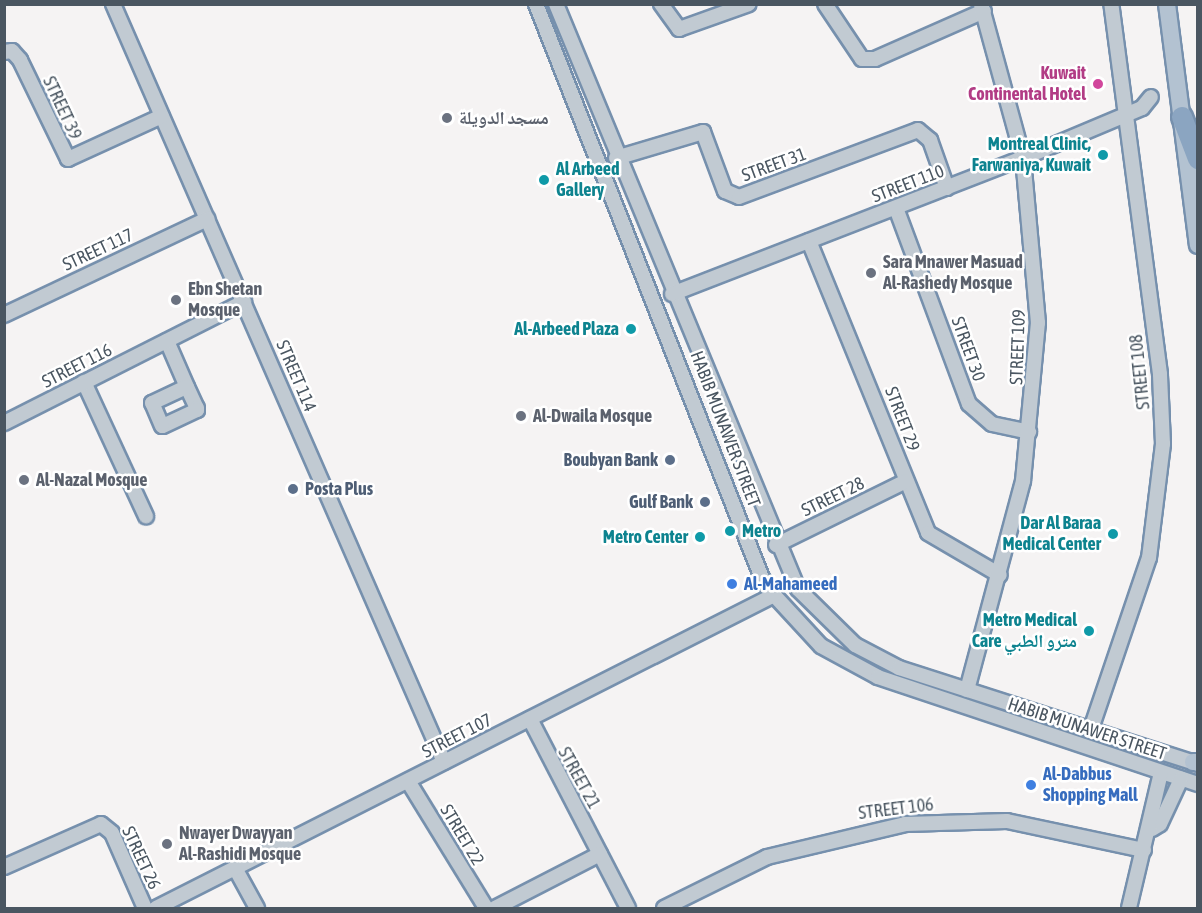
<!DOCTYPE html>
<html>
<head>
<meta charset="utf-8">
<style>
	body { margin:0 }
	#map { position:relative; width:1202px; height:913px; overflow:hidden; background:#f5f3f3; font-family:"Asap Condensed","Noto Naskh Arabic",sans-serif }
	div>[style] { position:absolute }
	.roads { filter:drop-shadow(2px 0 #7690ad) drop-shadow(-2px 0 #7690ad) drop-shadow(0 2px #7690ad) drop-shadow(0 -2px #7690ad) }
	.minor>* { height:14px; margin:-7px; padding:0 7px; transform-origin:7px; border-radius:7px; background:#c1cad2 }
	.major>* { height:16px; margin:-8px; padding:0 8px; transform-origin:8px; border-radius:8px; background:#b3c2d1 }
	.highway>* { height:20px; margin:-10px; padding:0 10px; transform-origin:10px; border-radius:10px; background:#8ba5c1 }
	.dots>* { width:16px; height:16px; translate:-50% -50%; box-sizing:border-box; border:3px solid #fff; border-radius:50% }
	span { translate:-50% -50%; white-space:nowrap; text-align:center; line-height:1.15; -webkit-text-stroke:5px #fff; paint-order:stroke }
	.hotel-label { font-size:18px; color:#b23c85; font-weight:700 }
	.right { translate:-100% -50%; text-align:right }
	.street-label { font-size:18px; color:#4a5661 }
	.worship-label { font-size:18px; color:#5b616d; font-weight:700 }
	.left { translate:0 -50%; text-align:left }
	.culture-label { font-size:18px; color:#0d838f; font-weight:700 }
	.service-label { font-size:18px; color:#4e5e75; font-weight:700 }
	.shop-label { font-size:18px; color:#366cbe; font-weight:700 }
	.frame { position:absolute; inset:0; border:6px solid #4a5661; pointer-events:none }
</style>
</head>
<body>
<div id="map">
	<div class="roads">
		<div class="minor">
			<i style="left:113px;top:4px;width:827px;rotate:66.41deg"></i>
			<i style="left:536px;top:4px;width:617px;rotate:68.51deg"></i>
			<i style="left:762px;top:578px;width:21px;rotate:55deg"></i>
			<i style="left:774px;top:595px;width:69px;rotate:47.3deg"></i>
			<i style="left:821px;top:646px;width:65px;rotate:28.5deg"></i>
			<i style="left:878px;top:677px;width:337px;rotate:18.5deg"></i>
			<i style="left:556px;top:4px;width:633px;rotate:67.53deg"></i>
			<i style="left:798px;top:589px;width:80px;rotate:44.5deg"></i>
			<i style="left:855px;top:645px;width:50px;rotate:27.6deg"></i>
			<i style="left:899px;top:668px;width:314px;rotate:17.8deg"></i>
			<i style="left:661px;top:4px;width:31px;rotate:54deg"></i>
			<i style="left:679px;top:29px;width:74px;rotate:-19.7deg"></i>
			<i style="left:825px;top:4px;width:66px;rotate:56.1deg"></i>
			<i style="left:862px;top:59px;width:13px"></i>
			<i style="left:875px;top:59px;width:119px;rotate:-23.8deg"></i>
			<i style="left:4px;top:52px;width:8px;rotate:-7deg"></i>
			<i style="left:12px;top:51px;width:12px;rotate:48deg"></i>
			<i style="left:20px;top:60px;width:110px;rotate:64.1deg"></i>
			<i style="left:68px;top:159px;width:103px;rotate:-24.6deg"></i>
			<i style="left:616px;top:158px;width:91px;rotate:-16.6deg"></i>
			<i style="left:703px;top:132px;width:63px;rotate:69.6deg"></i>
			<i style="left:725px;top:191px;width:15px;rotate:23deg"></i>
			<i style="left:739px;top:197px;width:191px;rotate:-20.5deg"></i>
			<i style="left:918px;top:130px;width:16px;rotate:40deg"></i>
			<i style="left:930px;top:140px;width:51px;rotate:70.5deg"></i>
			<i style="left:896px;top:208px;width:209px;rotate:69.6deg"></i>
			<i style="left:969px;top:404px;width:30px;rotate:41deg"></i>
			<i style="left:992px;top:424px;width:38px;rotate:12deg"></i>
			<i style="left:809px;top:241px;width:315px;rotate:67.8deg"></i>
			<i style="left:928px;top:533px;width:83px;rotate:30.3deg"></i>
			<i style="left:672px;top:294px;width:376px;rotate:-21.2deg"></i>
			<i style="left:1023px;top:158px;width:129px;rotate:-22.8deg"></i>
			<i style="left:1142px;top:108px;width:14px;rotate:-51deg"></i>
			<i style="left:4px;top:315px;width:225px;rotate:-25.3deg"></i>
			<i style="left:167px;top:341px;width:50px;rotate:66.5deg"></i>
			<i style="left:187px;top:387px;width:23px;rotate:65deg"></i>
			<i style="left:197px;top:408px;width:2px;rotate:90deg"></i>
			<i style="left:197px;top:410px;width:38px;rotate:155deg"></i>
			<i style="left:162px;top:426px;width:25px;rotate:-113deg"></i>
			<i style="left:152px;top:403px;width:38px;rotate:-25deg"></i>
			<i style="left:84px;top:382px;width:148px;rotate:65.2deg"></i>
			<i style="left:4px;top:423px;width:269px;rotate:-26.8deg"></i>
			<i style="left:776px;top:545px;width:145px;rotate:-26.2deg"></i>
			<i style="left:967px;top:690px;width:216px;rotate:-75deg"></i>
			<i style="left:1023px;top:481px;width:159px;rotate:-84.6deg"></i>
			<i style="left:1038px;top:323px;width:166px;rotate:-95.2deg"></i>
			<i style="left:1023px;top:158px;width:160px;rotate:-105.3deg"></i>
			<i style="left:530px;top:719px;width:213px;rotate:62.6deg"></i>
			<i style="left:1091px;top:729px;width:181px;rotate:-71.3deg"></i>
			<i style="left:1149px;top:558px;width:115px;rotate:-83deg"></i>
			<i style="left:1163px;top:444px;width:70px;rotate:-92.5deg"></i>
			<i style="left:1160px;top:374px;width:373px;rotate:-97.5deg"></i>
			<i style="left:408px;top:781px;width:149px;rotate:58.4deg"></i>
			<i style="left:1152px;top:829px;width:9px;rotate:-32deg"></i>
			<i style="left:1160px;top:824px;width:50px;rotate:-65deg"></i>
			<i style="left:4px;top:867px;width:106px;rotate:-23.9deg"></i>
			<i style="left:101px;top:824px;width:14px;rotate:39deg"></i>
			<i style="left:112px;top:833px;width:82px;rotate:66.3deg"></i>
			<i style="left:235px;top:868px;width:46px;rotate:61.2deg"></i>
			<i style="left:156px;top:908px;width:693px;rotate:-26.86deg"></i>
			<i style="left:495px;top:908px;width:118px;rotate:-27.2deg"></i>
			<i style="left:664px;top:908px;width:115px;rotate:-26.3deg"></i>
			<i style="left:767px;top:857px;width:142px;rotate:-13.4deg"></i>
			<i style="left:905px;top:824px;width:102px;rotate:-1.7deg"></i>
			<i style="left:1007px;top:821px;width:140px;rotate:12deg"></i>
			<i style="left:1129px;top:908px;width:139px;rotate:-76.7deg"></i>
		</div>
		<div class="major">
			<i style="left:1167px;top:4px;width:243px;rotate:82.7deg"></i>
			<i style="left:1193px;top:762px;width:5px"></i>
		</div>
		<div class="highway">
			<i style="left:1182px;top:117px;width:45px;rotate:69.1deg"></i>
		</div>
	</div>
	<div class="dots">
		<i style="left:1098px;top:84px;background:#d1479c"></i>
		<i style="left:447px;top:118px;background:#6b7280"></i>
		<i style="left:1103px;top:155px;background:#0f9aa8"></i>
		<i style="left:544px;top:180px;background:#0f9aa8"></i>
		<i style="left:871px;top:273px;background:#6b7280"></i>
		<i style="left:176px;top:300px;background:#6b7280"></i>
		<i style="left:631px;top:329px;background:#0f9aa8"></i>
		<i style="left:521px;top:416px;background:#6b7280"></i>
		<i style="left:670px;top:460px;background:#5c6f8a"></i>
		<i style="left:24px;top:480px;background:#6b7280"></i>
		<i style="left:293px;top:489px;background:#5c6f8a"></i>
		<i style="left:705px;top:502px;background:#5c6f8a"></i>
		<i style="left:730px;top:531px;background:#0f9aa8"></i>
		<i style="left:1113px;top:534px;background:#0f9aa8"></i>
		<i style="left:700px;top:537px;background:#0f9aa8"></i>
		<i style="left:732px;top:584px;background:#3f7fe0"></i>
		<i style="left:1089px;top:631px;background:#0f9aa8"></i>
		<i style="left:1031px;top:785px;background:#3f7fe0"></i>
		<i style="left:167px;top:844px;background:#6b7280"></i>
	</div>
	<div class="hotel-label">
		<span class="right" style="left:1086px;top:84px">Kuwait<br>Continental Hotel</span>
	</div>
	<div class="street-label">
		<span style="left:62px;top:108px;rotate:65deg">STREET 39</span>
		<span style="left:774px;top:165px;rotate:-20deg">STREET 31</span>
		<span style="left:908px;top:184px;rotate:-21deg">STREET 110</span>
		<span style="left:98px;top:250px;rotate:-25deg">STREET 117</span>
		<span style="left:1018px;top:347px;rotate:-88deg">STREET 109</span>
		<span style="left:968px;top:349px;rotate:70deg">STREET 30</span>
		<span style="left:77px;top:366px;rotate:-27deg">STREET 116</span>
		<span style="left:1140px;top:372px;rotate:-96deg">STREET 108</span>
		<span style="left:296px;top:376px;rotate:67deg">STREET 114</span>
		<span style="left:902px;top:419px;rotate:69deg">STREET 29</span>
		<span style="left:725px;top:429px;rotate:69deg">HABIB MUNAWER STREET</span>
		<span style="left:833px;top:497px;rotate:-26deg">STREET 28</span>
		<span style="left:1087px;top:729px;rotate:18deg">HABIB MUNAWER STREET</span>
		<span style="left:457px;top:736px;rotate:-27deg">STREET 107</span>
		<span style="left:579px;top:778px;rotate:61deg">STREET 21</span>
		<span style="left:896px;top:809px;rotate:-7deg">STREET 106</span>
		<span style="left:462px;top:835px;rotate:59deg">STREET 22</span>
		<span style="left:141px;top:858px;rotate:65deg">STREET 26</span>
	</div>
	<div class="worship-label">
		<span class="left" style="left:459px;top:118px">مسجد الدويلة</span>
		<span class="left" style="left:883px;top:273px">Sara Mnawer Masuad<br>Al-Rashedy Mosque</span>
		<span class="left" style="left:188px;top:300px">Ebn Shetan<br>Mosque</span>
		<span class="left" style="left:533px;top:416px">Al-Dwaila Mosque</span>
		<span class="left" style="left:36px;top:480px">Al-Nazal Mosque</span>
		<span class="left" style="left:179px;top:844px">Nwayer Dwayyan<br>Al-Rashidi Mosque</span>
	</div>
	<div class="culture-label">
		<span class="right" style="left:1091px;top:155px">Montreal Clinic,<br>Farwaniya, Kuwait</span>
		<span class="left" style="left:556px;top:180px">Al Arbeed<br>Gallery</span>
		<span class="right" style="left:619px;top:329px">Al-Arbeed Plaza</span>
		<span class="right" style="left:1101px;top:534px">Dar Al Baraa<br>Medical Center</span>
		<span class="left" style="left:742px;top:531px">Metro</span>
		<span class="right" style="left:688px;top:537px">Metro Center</span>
		<span class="right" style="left:1077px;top:631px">Metro Medical<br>Care مترو الطبي</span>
	</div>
	<div class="service-label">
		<span class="right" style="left:658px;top:460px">Boubyan Bank</span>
		<span class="left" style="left:305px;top:489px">Posta Plus</span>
		<span class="right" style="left:693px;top:502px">Gulf Bank</span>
	</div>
	<div class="shop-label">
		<span class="left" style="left:744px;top:584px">Al-Mahameed</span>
		<span class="left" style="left:1043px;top:785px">Al-Dabbus<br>Shopping Mall</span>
	</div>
	<div class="frame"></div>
</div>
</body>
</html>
